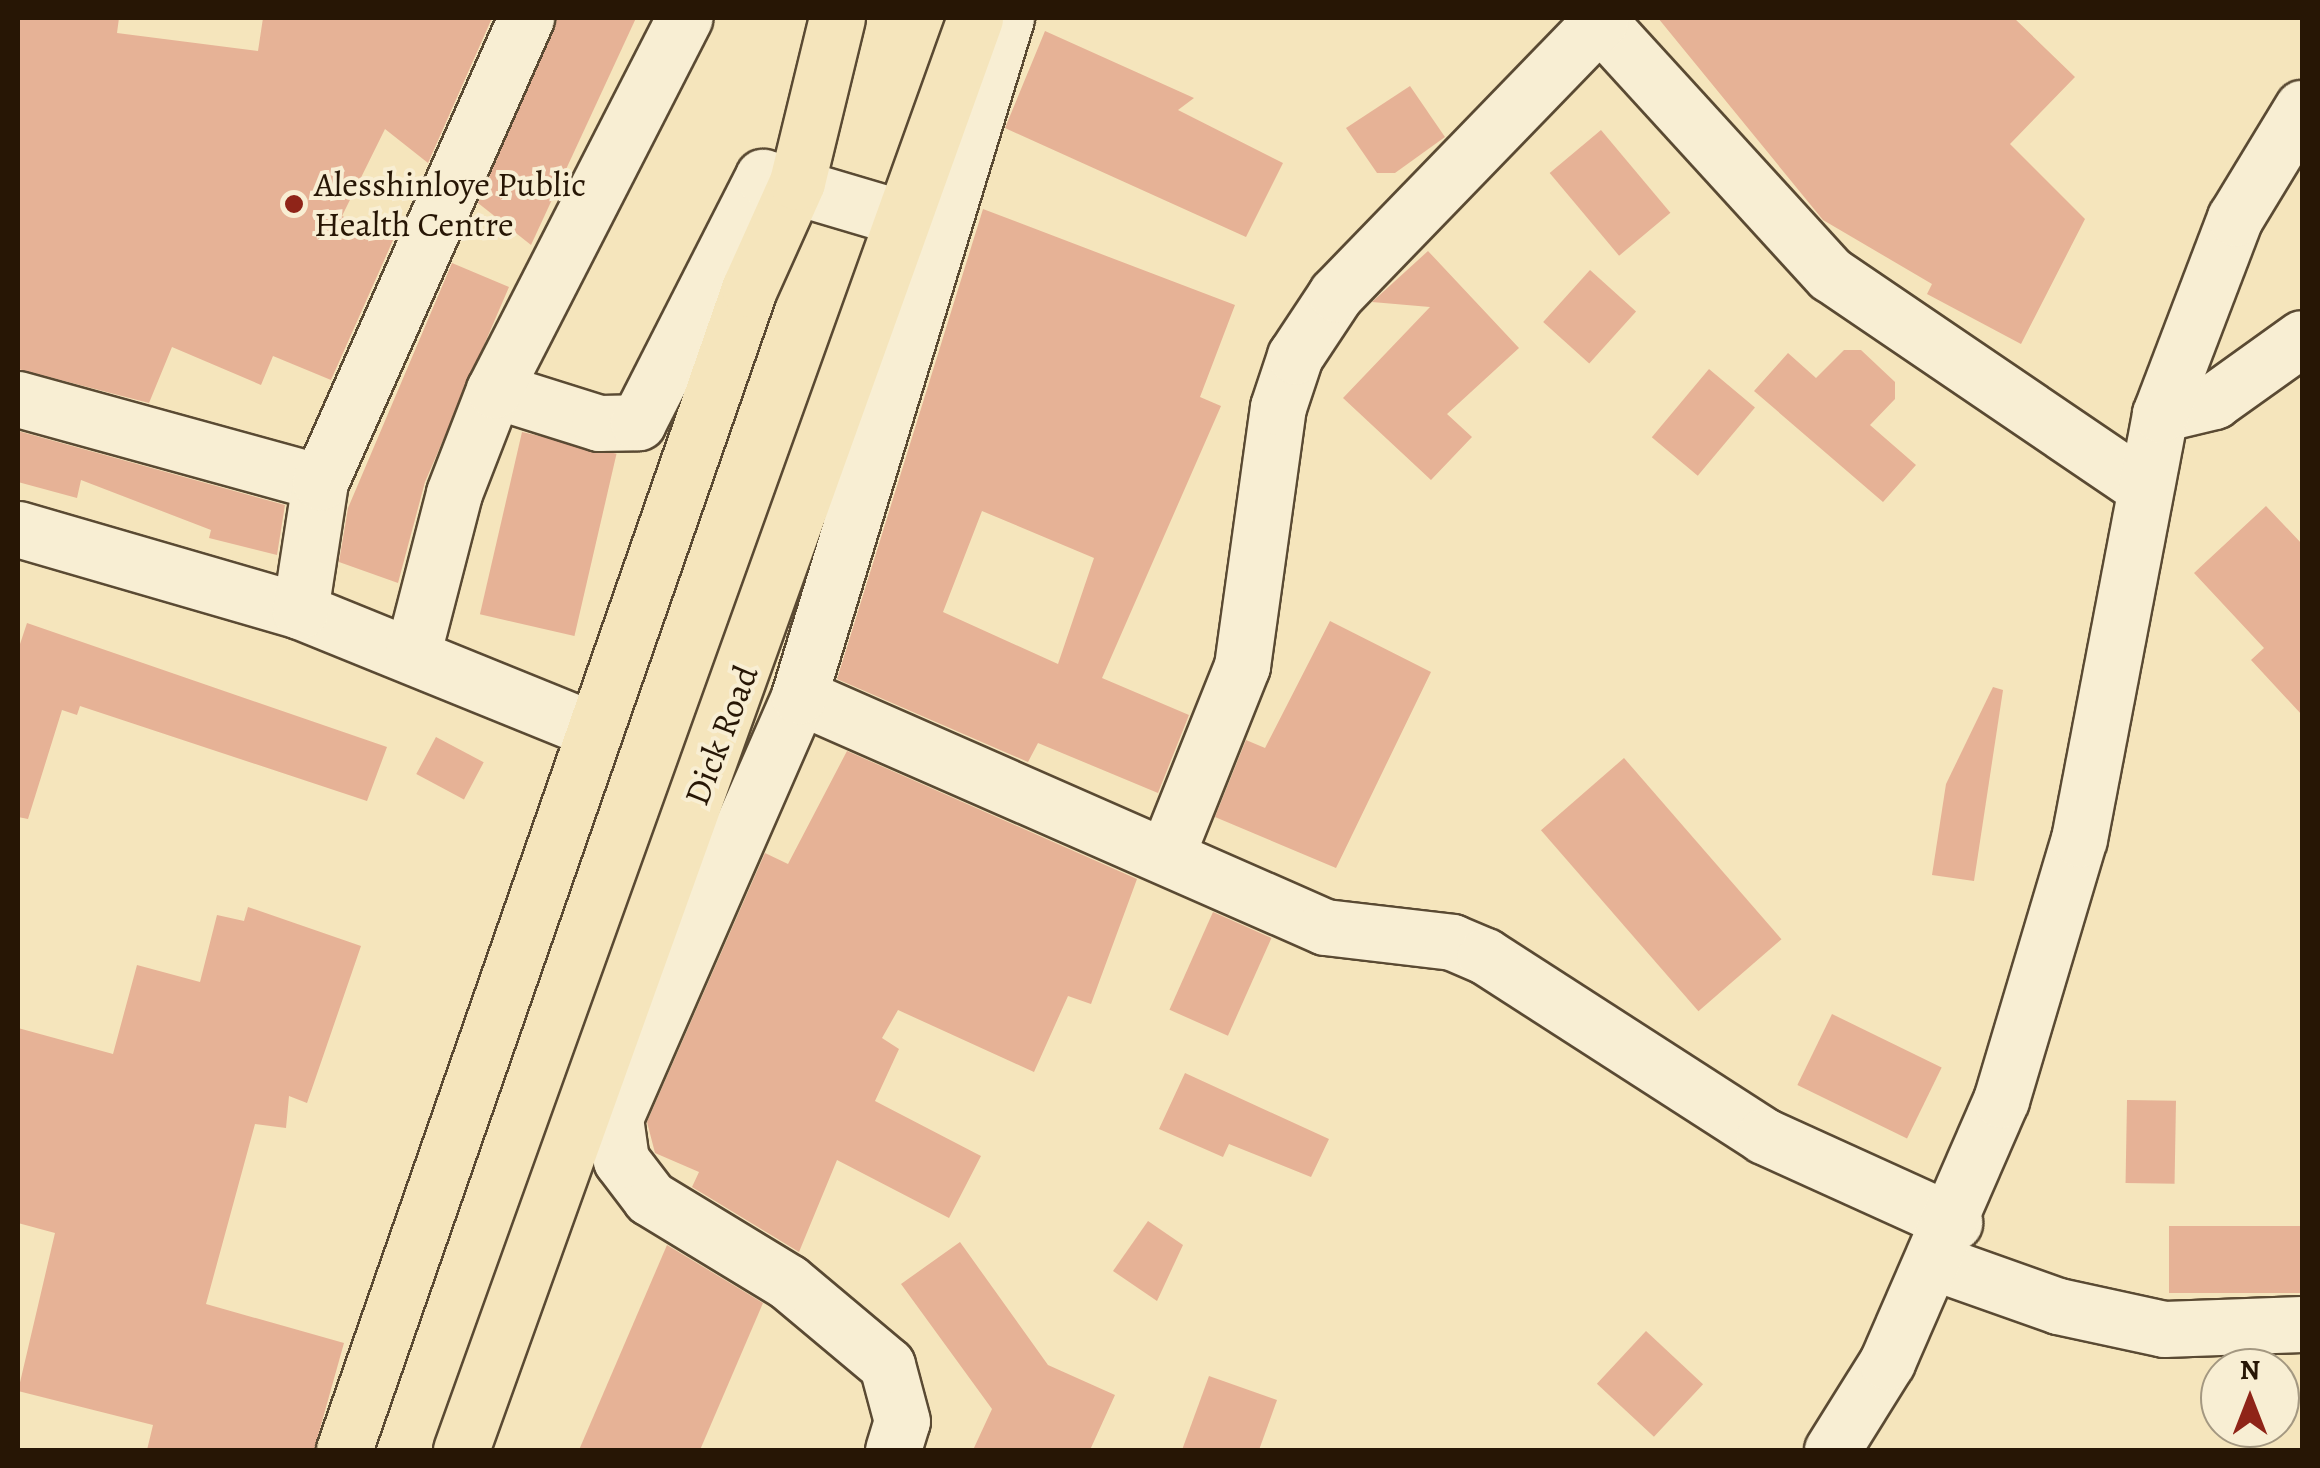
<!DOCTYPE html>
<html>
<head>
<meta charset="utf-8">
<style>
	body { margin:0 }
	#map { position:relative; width:2320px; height:1468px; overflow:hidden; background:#f5e5bc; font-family:Alegreya,serif }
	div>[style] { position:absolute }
	.building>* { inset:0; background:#e6b296; transform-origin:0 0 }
	.roads { filter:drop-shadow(2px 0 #5a4a33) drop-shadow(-2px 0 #5a4a33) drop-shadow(0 2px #5a4a33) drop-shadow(0 -2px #5a4a33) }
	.minor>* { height:55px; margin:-27.5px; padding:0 27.5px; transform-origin:27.5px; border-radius:27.5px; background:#f8eed3 }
	.major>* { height:55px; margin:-27.5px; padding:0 27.5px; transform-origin:27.5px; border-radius:27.5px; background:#f5e5bc }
	.dots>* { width:28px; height:28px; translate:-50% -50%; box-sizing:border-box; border:5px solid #f8eed3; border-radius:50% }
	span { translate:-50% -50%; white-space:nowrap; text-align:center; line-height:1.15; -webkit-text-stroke:8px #f8eed3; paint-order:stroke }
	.poi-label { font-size:35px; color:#271605 }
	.left { translate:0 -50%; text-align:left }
	.street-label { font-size:35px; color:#271605 }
	.frame { position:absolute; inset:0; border:20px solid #271605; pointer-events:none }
	.north { position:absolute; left:2200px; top:1348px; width:100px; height:100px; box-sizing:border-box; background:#f8eed3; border:2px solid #a49881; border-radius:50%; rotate:0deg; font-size:28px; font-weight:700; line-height:40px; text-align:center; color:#271605 }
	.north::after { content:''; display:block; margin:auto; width:35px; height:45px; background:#8f2418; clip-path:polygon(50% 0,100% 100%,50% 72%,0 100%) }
</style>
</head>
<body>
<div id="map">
	<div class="building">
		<i style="clip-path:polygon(18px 18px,119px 18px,117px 33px,258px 51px,263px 18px,492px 18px,428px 163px,385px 129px,342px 216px,394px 238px,331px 380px,273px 356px,261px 385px,172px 347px,149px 403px,18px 369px)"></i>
		<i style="clip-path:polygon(557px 18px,636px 18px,531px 245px,478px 203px)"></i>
		<i style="clip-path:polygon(1658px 18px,2014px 18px,2075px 77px,2010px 144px,2085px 219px,2021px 344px,1927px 294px,1932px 284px,1823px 220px)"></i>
		<i style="clip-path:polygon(1045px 31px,1194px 98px,1178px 110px,1283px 163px,1246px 237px,1005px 128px)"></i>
		<i style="clip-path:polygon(1410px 86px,1445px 137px,1395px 173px,1377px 173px,1346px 128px)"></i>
		<i style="left:1601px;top:130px;width:108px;height:67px;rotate:50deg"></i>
		<i style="clip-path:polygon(evenodd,983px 209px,1235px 305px,1200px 397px,1221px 406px,1102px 678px,1189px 715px,1158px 793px,1038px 743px,1028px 762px,837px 679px,983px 209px,982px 511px,1094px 558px,1058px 664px,943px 612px,982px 511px)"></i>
		<i style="clip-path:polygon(1428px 251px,1519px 348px,1447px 414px,1472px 437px,1431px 480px,1343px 398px,1430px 307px,1372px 302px)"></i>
		<i style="clip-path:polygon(452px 263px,509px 287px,425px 482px,398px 583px,339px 562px,348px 508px)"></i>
		<i style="left:1590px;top:270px;width:62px;height:70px;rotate:42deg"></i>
		<i style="clip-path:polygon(1844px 350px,1861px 350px,1895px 382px,1895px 399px,1870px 425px,1916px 465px,1883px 502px,1754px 391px,1788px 353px,1816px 378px)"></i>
		<i style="left:1709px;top:369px;width:60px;height:89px;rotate:40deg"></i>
		<i style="clip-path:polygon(18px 431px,285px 505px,277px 555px,209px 538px,211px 530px,81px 480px,77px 498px,18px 482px)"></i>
		<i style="left:522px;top:432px;width:97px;height:187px;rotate:13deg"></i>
		<i style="clip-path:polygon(2266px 506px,2302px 544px,2302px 715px,2251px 660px,2264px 648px,2194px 573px)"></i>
		<i style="clip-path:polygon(1330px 621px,1431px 672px,1336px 868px,1215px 817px,1246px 740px,1265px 748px)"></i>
		<i style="clip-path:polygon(27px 623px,387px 747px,367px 801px,80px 706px,77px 715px,62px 710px,28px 819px,18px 817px,18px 650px)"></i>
		<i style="clip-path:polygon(1993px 687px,2003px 690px,1974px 881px,1932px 875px,1946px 784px)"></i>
		<i style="left:436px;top:737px;width:54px;height:42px;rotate:28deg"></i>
		<i style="clip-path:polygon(847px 751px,1137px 879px,1091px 1004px,1068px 996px,1034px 1072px,898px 1010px,882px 1038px,899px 1049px,875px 1101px,981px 1156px,949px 1218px,837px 1160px,799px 1252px,692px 1187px,699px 1172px,655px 1153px,647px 1122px,765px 853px,788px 864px)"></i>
		<i style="left:1624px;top:758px;width:240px;height:110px;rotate:49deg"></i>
		<i style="clip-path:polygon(248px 907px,361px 946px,307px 1103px,289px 1096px,286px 1128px,255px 1124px,206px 1304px,344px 1343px,314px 1450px,147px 1450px,153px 1425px,18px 1391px,55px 1233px,18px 1223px,18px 1028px,113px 1054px,137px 965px,200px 982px,217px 915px,244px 921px)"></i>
		<i style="left:1213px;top:912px;width:64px;height:107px;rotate:24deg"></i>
		<i style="left:1832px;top:1014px;width:122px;height:79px;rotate:26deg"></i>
		<i style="clip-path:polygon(1185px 1073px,1329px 1139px,1311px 1177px,1229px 1144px,1223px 1157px,1159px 1129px)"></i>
		<i style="left:2127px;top:1100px;width:49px;height:83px;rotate:1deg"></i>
		<i style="clip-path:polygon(1148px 1221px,1183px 1245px,1157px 1301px,1113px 1271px)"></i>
		<i style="left:2302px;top:1226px;width:67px;height:133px;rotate:90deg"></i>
		<i style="clip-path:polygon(960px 1242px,1048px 1365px,1115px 1395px,1090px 1450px,973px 1450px,992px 1409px,901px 1284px)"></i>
		<i style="clip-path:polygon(667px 1245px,763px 1303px,700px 1450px,579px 1450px)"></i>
		<i style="left:1646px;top:1331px;width:78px;height:72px;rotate:43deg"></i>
		<i style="clip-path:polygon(1209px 1376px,1277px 1400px,1259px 1450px,1182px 1450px)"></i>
	</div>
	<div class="roads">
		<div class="minor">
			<i style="left:1596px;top:18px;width:347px;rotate:47.6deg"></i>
			<i style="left:1830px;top:274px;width:379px;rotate:34.2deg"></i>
			<i style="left:494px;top:390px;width:110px;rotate:17.4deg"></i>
			<i style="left:599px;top:423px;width:39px;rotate:-1deg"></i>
			<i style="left:638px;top:422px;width:275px;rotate:-63deg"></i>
			<i style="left:763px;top:177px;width:148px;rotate:16.5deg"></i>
			<i style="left:18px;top:399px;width:313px;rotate:15.4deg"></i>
			<i style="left:2160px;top:414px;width:56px;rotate:-13.5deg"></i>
			<i style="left:2214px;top:401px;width:108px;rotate:-35.6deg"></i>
			<i style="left:18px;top:529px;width:294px;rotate:16.2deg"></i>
			<i style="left:300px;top:611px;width:318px;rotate:22.1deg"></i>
			<i style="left:300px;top:611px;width:131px;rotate:-81.2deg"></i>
			<i style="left:320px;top:482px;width:508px;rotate:-66.06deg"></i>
			<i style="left:413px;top:652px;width:164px;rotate:-75.5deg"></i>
			<i style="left:454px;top:493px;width:110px;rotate:-68.8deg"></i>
			<i style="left:494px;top:390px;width:418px;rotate:-62.9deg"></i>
			<i style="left:799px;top:696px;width:574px;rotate:23.71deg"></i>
			<i style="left:1325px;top:927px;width:128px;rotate:6.7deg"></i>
			<i style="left:1452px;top:942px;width:36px;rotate:23deg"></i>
			<i style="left:1485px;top:956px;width:332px;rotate:32.8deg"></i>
			<i style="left:1764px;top:1136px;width:209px;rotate:24.4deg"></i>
			<i style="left:1166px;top:856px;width:205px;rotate:-68.2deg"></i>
			<i style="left:1242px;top:666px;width:261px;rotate:-82.1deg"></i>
			<i style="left:1278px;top:407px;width:54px;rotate:-71.6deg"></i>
			<i style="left:1295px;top:356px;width:74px;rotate:-56.5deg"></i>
			<i style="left:1336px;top:294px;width:379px;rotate:-45.9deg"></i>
			<i style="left:1934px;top:1262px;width:132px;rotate:19.5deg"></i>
			<i style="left:2058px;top:1306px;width:108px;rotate:12.2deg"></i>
			<i style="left:2164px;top:1329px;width:138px;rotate:-2.1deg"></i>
			<i style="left:893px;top:1450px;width:30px;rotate:-73deg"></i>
			<i style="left:902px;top:1421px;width:58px;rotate:-105deg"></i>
			<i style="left:887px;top:1365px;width:129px;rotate:-140deg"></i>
			<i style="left:788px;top:1282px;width:162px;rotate:-148.7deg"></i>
			<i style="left:650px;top:1198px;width:48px;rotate:-127.3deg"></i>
			<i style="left:621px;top:1160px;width:42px;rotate:-98.1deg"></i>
			<i style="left:615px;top:1118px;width:460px;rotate:-66.4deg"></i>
			<i style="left:799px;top:696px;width:709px;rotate:-73.02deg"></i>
			<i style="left:1832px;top:1450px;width:104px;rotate:-58deg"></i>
			<i style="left:1887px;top:1362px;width:286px;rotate:-66.5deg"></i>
			<i style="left:2001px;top:1100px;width:272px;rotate:-73.4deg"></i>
			<i style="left:2079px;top:839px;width:433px;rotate:-79.2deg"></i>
			<i style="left:2160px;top:414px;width:210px;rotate:-69.1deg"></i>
			<i style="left:2235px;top:218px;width:129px;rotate:-58.7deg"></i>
		</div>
		<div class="major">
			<i style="left:344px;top:1450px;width:1230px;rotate:-70.77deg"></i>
			<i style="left:749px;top:289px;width:117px;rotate:-65.8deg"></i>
			<i style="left:797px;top:182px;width:169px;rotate:-76.3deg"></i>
			<i style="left:461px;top:1450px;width:1521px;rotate:-70.25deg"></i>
		</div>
	</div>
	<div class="dots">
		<i style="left:294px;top:204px;background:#8f2418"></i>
	</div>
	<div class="poi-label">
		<span class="left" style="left:314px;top:204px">Alesshinloye Public<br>Health Centre</span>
	</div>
	<div class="street-label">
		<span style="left:721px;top:735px;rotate:-69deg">Dick Road</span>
	</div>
	<div class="frame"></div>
	<div class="north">N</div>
</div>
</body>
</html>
